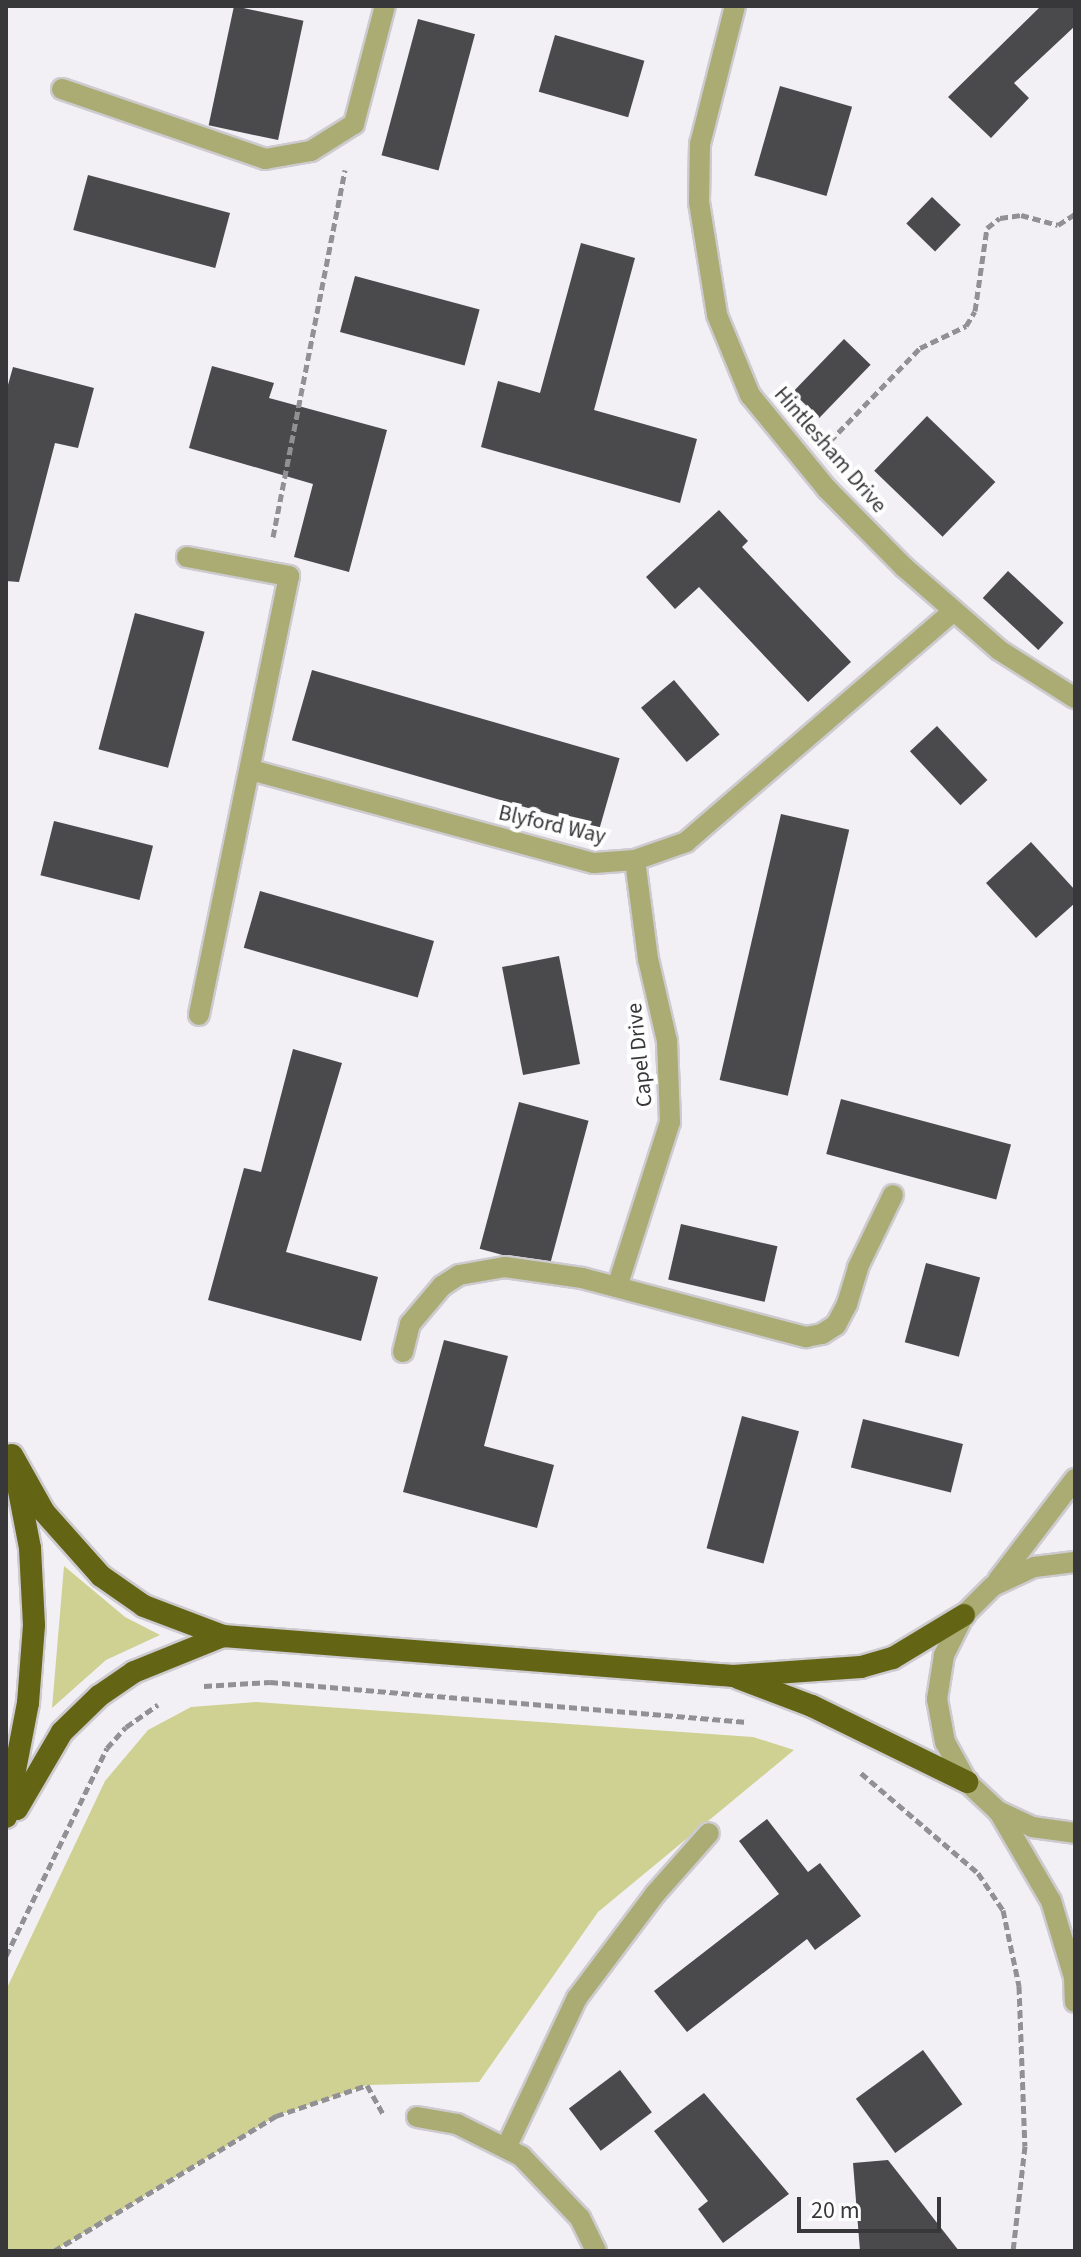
<!DOCTYPE html>
<html>
<head>
<meta charset="utf-8">
<style>
	body { margin:0 }
	#map { position:relative; width:1081px; height:2257px; overflow:hidden; background:#f2f0f5; font-family:"Source Sans 3",sans-serif }
	div>[style] { position:absolute }
	.green>* { inset:0; background:#ced191 }
	.building>* { inset:0; background:#4a494c; transform-origin:0 0 }
	.path>* { height:5px; margin-top:-2.5px; transform-origin:0; background:repeating-linear-gradient(90deg,#919093 0 8px,transparent 0 12px) }
	.roads { filter:drop-shadow(2px 0 #cdcbcf) drop-shadow(-2px 0 #cdcbcf) drop-shadow(0 2px #cdcbcf) drop-shadow(0 -2px #cdcbcf) }
	.service>* { height:20px; margin:-10px; padding:0 10px; transform-origin:10px; border-radius:10px; background:#aaac74 }
	.minor>* { height:20px; margin:-10px; padding:0 10px; transform-origin:10px; border-radius:10px; background:#aaac74 }
	.tertiary>* { height:20px; margin:-10px; padding:0 10px; transform-origin:10px; border-radius:10px; background:#aaac74 }
	.trunk>* { height:22px; margin:-11px; padding:0 11px; transform-origin:11px; border-radius:11px; background:#646415 }
	span { translate:-50% -50%; white-space:nowrap; text-align:center; line-height:1.15; -webkit-text-stroke:8px #fefeff; paint-order:stroke }
	.street-label { font-size:22px; color:#383739 }
	.frame { position:absolute; inset:0; border:8px solid #383739; pointer-events:none }
	.scale { position:absolute; left:797px; top:2197px; width:144px; height:36px; box-sizing:border-box; border:4px solid #383739; border-top:0; padding-left:10px; font-size:24px; line-height:28px; white-space:nowrap; color:#383739; -webkit-text-stroke:6px #fefeff; paint-order:stroke }
</style>
</head>
<body>
<div id="map">
	<div class="green">
		<i style="clip-path:polygon(64px 1566px,125px 1617px,160px 1635px,106px 1660px,52px 1708px)"></i>
		<i style="clip-path:polygon(256px 1702px,753px 1737px,794px 1750px,598px 1912px,479px 2082px,367px 2085px,276px 2116px,54px 2251px,6px 2251px,6px 1990px,105px 1781px,148px 1730px,191px 1707px)"></i>
	</div>
	<div class="building">
		<i style="left:234px;top:6px;width:71px;height:122px;rotate:12deg"></i>
		<i style="clip-path:polygon(1041px 6px,1075px 6px,1075px 26px,1014px 83px,1029px 98px,991px 138px,948px 97px)"></i>
		<i style="left:418px;top:19px;width:59px;height:141px;rotate:15deg"></i>
		<i style="left:555px;top:35px;width:93px;height:59px;rotate:16deg"></i>
		<i style="left:780px;top:86px;width:75px;height:93px;rotate:16deg"></i>
		<i style="left:88px;top:175px;width:147px;height:57px;rotate:15deg"></i>
		<i style="left:932px;top:197px;width:40px;height:37px;rotate:44deg"></i>
		<i style="clip-path:polygon(581px 243px,635px 258px,594px 410px,697px 439px,680px 503px,481px 447px,498px 381px,540px 393px)"></i>
		<i style="left:355px;top:276px;width:129px;height:58px;rotate:15deg"></i>
		<i style="left:844px;top:339px;width:37px;height:74px;rotate:44deg"></i>
		<i style="clip-path:polygon(212px 366px,274px 383px,269px 398px,387px 430px,349px 572px,294px 557px,313px 484px,189px 448px)"></i>
		<i style="clip-path:polygon(13px 367px,94px 388px,78px 448px,55px 443px,19px 582px,6px 581px,6px 392px)"></i>
		<i style="left:927px;top:416px;width:95px;height:76px;rotate:44deg"></i>
		<i style="clip-path:polygon(719px 510px,748px 541px,742px 547px,851px 662px,808px 702px,699px 587px,675px 609px,646px 577px)"></i>
		<i style="left:1008px;top:571px;width:76px;height:37px;rotate:43deg"></i>
		<i style="left:135px;top:613px;width:72px;height:141px;rotate:15deg"></i>
		<i style="left:312px;top:670px;width:320px;height:73px;rotate:16deg"></i>
		<i style="left:674px;top:680px;width:71px;height:43px;rotate:50deg"></i>
		<i style="left:937px;top:726px;width:74px;height:37px;rotate:47deg"></i>
		<i style="left:781px;top:814px;width:70px;height:273px;rotate:13deg"></i>
		<i style="left:54px;top:821px;width:102px;height:56px;rotate:14deg"></i>
		<i style="clip-path:polygon(1031px 842px,1075px 890px,1075px 903px,1036px 938px,986px 883px)"></i>
		<i style="left:260px;top:891px;width:181px;height:59px;rotate:16deg"></i>
		<i style="left:559px;top:956px;width:110px;height:58px;rotate:79deg"></i>
		<i style="clip-path:polygon(293px 1049px,342px 1063px,286px 1252px,378px 1277px,361px 1341px,208px 1300px,244px 1168px,261px 1172px)"></i>
		<i style="left:841px;top:1099px;width:176px;height:57px;rotate:15deg"></i>
		<i style="left:519px;top:1102px;width:72px;height:152px;rotate:15deg"></i>
		<i style="left:681px;top:1224px;width:99px;height:57px;rotate:13deg"></i>
		<i style="left:926px;top:1263px;width:56px;height:82px;rotate:15deg"></i>
		<i style="clip-path:polygon(444px 1340px,508px 1356px,484px 1446px,554px 1465px,537px 1528px,403px 1492px)"></i>
		<i style="left:742px;top:1416px;width:59px;height:137px;rotate:15deg"></i>
		<i style="left:863px;top:1419px;width:103px;height:50px;rotate:14deg"></i>
		<i style="clip-path:polygon(767px 1819px,808px 1872px,820px 1863px,861px 1916px,815px 1950px,807px 1939px,687px 2032px,654px 1991px,779px 1894px,739px 1841px)"></i>
		<i style="left:923px;top:2050px;width:67px;height:83px;rotate:54deg"></i>
		<i style="left:620px;top:2070px;width:53px;height:64px;rotate:53deg"></i>
		<i style="clip-path:polygon(704px 2093px,789px 2194px,723px 2243px,698px 2209px,708px 2201px,654px 2131px)"></i>
		<i style="clip-path:polygon(888px 2160px,959px 2251px,860px 2251px,853px 2163px)"></i>
	</div>
	<div class="path">
		<i style="left:830px;top:441px;width:129px;rotate:-45.9deg"></i>
		<i style="left:920px;top:348px;width:51px;rotate:-25.6deg"></i>
		<i style="left:966px;top:326px;width:17px;rotate:-59deg"></i>
		<i style="left:975px;top:311px;width:84px;rotate:-81.8deg"></i>
		<i style="left:987px;top:228px;width:16px;rotate:-38deg"></i>
		<i style="left:1000px;top:218px;width:21px;rotate:-8deg"></i>
		<i style="left:1021px;top:215px;width:38px;rotate:15deg"></i>
		<i style="left:1058px;top:225px;width:20px;rotate:-33deg"></i>
		<i style="left:273px;top:537px;width:374px;rotate:-78.9deg"></i>
		<i style="left:204px;top:1686px;width:66px;rotate:-3.5deg"></i>
		<i style="left:270px;top:1682px;width:476px;rotate:4.8deg"></i>
		<i style="left:861px;top:1773px;width:154px;rotate:40.5deg"></i>
		<i style="left:978px;top:1873px;width:45px;rotate:56deg"></i>
		<i style="left:1003px;top:1910px;width:78px;rotate:78.1deg"></i>
		<i style="left:1019px;top:1986px;width:160px;rotate:87.9deg"></i>
		<i style="left:1025px;top:2146px;width:106px;rotate:96.5deg"></i>
		<i style="left:6px;top:1956px;width:231px;rotate:-64.1deg"></i>
		<i style="left:107px;top:1748px;width:28px;rotate:-48deg"></i>
		<i style="left:126px;top:1727px;width:39px;rotate:-35deg"></i>
		<i style="left:54px;top:2251px;width:260px;rotate:-31.3deg"></i>
		<i style="left:276px;top:2116px;width:96px;rotate:-18.8deg"></i>
		<i style="left:367px;top:2085px;width:33px;rotate:61deg"></i>
	</div>
	<div class="roads">
		<div class="service">
			<i style="left:62px;top:89px;width:215px;rotate:19deg"></i>
			<i style="left:265px;top:159px;width:47px;rotate:-9.9deg"></i>
			<i style="left:311px;top:151px;width:51px;rotate:-32.1deg"></i>
			<i style="left:506px;top:2148px;width:166px;rotate:-64.7deg"></i>
			<i style="left:577px;top:1998px;width:130px;rotate:-53.1deg"></i>
			<i style="left:655px;top:1894px;width:81px;rotate:-48.5deg"></i>
		</div>
		<div class="minor">
			<i style="left:735px;top:6px;width:142px;rotate:104.2deg"></i>
			<i style="left:700px;top:144px;width:58px;rotate:91deg"></i>
			<i style="left:699px;top:202px;width:114px;rotate:80.9deg"></i>
			<i style="left:717px;top:315px;width:87px;rotate:67.6deg"></i>
			<i style="left:750px;top:395px;width:122px;rotate:50.7deg"></i>
			<i style="left:827px;top:489px;width:110px;rotate:45.4deg"></i>
			<i style="left:904px;top:567px;width:126px;rotate:41.1deg"></i>
			<i style="left:999px;top:650px;width:90px;rotate:32.3deg"></i>
			<i style="left:354px;top:124px;width:122px;rotate:-75.3deg"></i>
			<i style="left:187px;top:557px;width:104px;rotate:10.6deg"></i>
			<i style="left:289px;top:576px;width:448px;rotate:101.6deg"></i>
			<i style="left:251px;top:770px;width:355px;rotate:15.2deg"></i>
			<i style="left:594px;top:863px;width:41px;rotate:-4.2deg"></i>
			<i style="left:635px;top:860px;width:54px;rotate:-19.4deg"></i>
			<i style="left:686px;top:842px;width:354px;rotate:-40.8deg"></i>
			<i style="left:617px;top:1287px;width:173px;rotate:-72.2deg"></i>
			<i style="left:670px;top:1122px;width:81px;rotate:-92.1deg"></i>
			<i style="left:667px;top:1041px;width:84px;rotate:-103deg"></i>
			<i style="left:648px;top:959px;width:100px;rotate:-97.5deg"></i>
			<i style="left:403px;top:1352px;width:29px;rotate:-76deg"></i>
			<i style="left:410px;top:1324px;width:50px;rotate:-49.9deg"></i>
			<i style="left:442px;top:1286px;width:20px;rotate:-33deg"></i>
			<i style="left:459px;top:1275px;width:47px;rotate:-9.9deg"></i>
			<i style="left:505px;top:1267px;width:78px;rotate:8.1deg"></i>
			<i style="left:582px;top:1278px;width:232px;rotate:14.8deg"></i>
			<i style="left:806px;top:1337px;width:16px;rotate:-11deg"></i>
			<i style="left:822px;top:1334px;width:17px;rotate:-33deg"></i>
			<i style="left:836px;top:1325px;width:24px;rotate:-62deg"></i>
			<i style="left:847px;top:1304px;width:39px;rotate:-73deg"></i>
			<i style="left:858px;top:1267px;width:80px;rotate:-64.1deg"></i>
			<i style="left:417px;top:2117px;width:41px;rotate:9.9deg"></i>
			<i style="left:457px;top:2124px;width:72px;rotate:26.6deg"></i>
			<i style="left:521px;top:2156px;width:86px;rotate:46.4deg"></i>
			<i style="left:580px;top:2218px;width:37px;rotate:64deg"></i>
		</div>
		<div class="tertiary">
			<i style="left:1075px;top:1562px;width:41px;rotate:173deg"></i>
			<i style="left:1034px;top:1567px;width:45px;rotate:155.1deg"></i>
			<i style="left:993px;top:1586px;width:41px;rotate:135deg"></i>
			<i style="left:964px;top:1615px;width:45px;rotate:116.6deg"></i>
			<i style="left:944px;top:1655px;width:45px;rotate:99deg"></i>
			<i style="left:937px;top:1699px;width:44px;rotate:79.5deg"></i>
			<i style="left:945px;top:1742px;width:46px;rotate:61.2deg"></i>
			<i style="left:967px;top:1782px;width:42px;rotate:43.1deg"></i>
			<i style="left:998px;top:1811px;width:38px;rotate:25deg"></i>
			<i style="left:1032px;top:1827px;width:43px;rotate:7.9deg"></i>
			<i style="left:998px;top:1580px;width:127px;rotate:-52.7deg"></i>
			<i style="left:999px;top:1812px;width:103px;rotate:59.7deg"></i>
			<i style="left:1051px;top:1901px;width:79px;rotate:73.2deg"></i>
			<i style="left:1074px;top:1977px;width:25px;rotate:88deg"></i>
		</div>
		<div class="trunk">
			<i style="left:12px;top:1455px;width:65px;rotate:60.7deg"></i>
			<i style="left:44px;top:1512px;width:86px;rotate:48.3deg"></i>
			<i style="left:101px;top:1576px;width:52px;rotate:34.9deg"></i>
			<i style="left:144px;top:1606px;width:85px;rotate:20.8deg"></i>
			<i style="left:223px;top:1636px;width:512px;rotate:4.48deg"></i>
			<i style="left:733px;top:1676px;width:128px;rotate:-4deg"></i>
			<i style="left:861px;top:1667px;width:33px;rotate:-16deg"></i>
			<i style="left:893px;top:1658px;width:83px;rotate:-31.2deg"></i>
			<i style="left:738px;top:1678px;width:79px;rotate:20.7deg"></i>
			<i style="left:812px;top:1706px;width:173px;rotate:26.1deg"></i>
			<i style="left:17px;top:1809px;width:89px;rotate:-59.7deg"></i>
			<i style="left:62px;top:1732px;width:52px;rotate:-44.2deg"></i>
			<i style="left:99px;top:1696px;width:42px;rotate:-34.4deg"></i>
			<i style="left:134px;top:1672px;width:96px;rotate:-22deg"></i>
			<i style="left:6px;top:1817px;width:116px;rotate:-79.1deg"></i>
			<i style="left:28px;top:1703px;width:78px;rotate:-85.6deg"></i>
			<i style="left:34px;top:1625px;width:77px;rotate:-93deg"></i>
			<i style="left:30px;top:1548px;width:74px;rotate:-100.9deg"></i>
		</div>
	</div>
	<div class="street-label">
		<span style="left:830px;top:450px;rotate:49deg">Hintlesham Drive</span>
		<span style="left:552px;top:825px;rotate:13deg">Blyford Way</span>
		<span style="left:640px;top:1055px;rotate:-96deg">Capel Drive</span>
	</div>
	<div class="frame"></div>
	<div class="scale">20 m</div>
</div>
</body>
</html>
